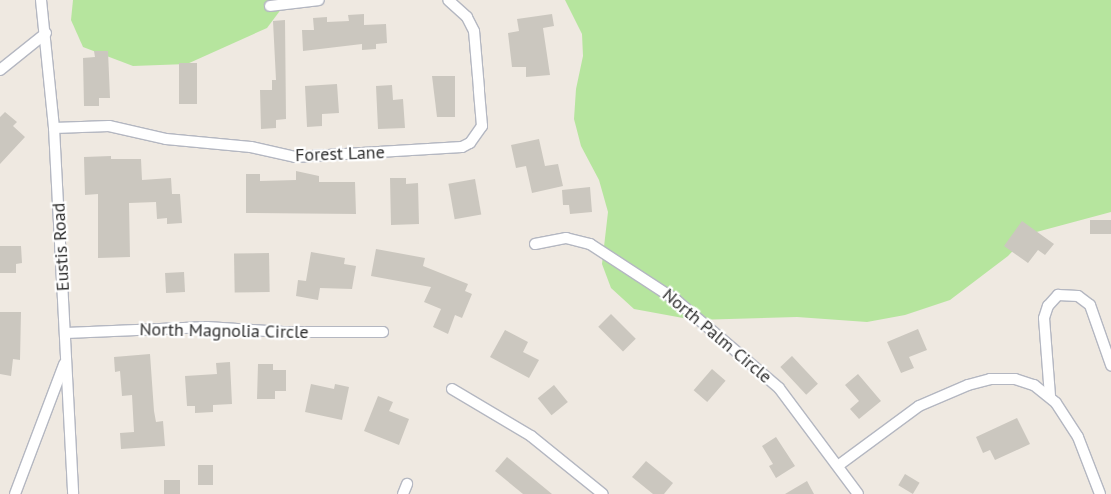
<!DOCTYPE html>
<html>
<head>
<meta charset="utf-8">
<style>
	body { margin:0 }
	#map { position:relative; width:1111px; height:494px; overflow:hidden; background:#efe9e1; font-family:"PT Sans",sans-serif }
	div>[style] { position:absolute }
	.green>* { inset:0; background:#b6e59e }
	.building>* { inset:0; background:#cbc7bf; transform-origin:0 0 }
	.roads { filter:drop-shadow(1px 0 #b4b7c1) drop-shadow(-1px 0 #b4b7c1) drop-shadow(0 1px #b4b7c1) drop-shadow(0 -1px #b4b7c1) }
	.minor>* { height:10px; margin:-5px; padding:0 5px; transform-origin:5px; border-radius:5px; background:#fff }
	span { translate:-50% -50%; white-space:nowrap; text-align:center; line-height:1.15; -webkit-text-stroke:4.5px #fff; paint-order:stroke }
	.street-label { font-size:18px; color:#2e2e2e }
</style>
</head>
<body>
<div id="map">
	<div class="green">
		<i style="clip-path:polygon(73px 0,288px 0,267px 28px,187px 64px,133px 66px,83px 47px,71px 20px)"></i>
		<i style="clip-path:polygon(565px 0,1111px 0,1111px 212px,1029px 234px,1008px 256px,950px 300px,905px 315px,867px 322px,797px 317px,694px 320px,634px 309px,611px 288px,602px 264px,608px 212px,599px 180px,581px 146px,574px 119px,576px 89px,583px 56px,582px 34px)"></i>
	</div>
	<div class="building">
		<i style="clip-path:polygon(364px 14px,364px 25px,386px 24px,387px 43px,376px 44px,376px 49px,362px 50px,362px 44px,303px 51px,302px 30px,314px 30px,313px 18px,327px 17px,327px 22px,349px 21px,348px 15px)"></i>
		<i style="clip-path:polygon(552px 14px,554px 26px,543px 28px,550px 75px,526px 77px,526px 67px,512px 67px,508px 33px,519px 31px,517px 19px)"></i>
		<i style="clip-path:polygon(285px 20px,286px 119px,276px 120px,276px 128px,261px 129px,260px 90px,272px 90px,272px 80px,276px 80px,273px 21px)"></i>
		<i style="clip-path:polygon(94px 51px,108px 51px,110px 98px,99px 98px,99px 106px,84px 106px,83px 58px,95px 57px)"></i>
		<i style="left:179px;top:63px;width:18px;height:41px"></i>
		<i style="clip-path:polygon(432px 76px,455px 76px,455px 117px,437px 117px)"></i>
		<i style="clip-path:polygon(337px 84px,339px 113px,322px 114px,322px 126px,307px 127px,305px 86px)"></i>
		<i style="clip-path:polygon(392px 85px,393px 100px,403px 99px,405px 128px,378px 129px,376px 86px)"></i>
		<i style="clip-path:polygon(5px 112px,17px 122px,13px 126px,25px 137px,0 164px,0 117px)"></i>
		<i style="clip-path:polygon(539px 139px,545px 166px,558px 164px,563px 186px,532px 193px,526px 166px,516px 168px,511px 145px)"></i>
		<i style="clip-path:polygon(111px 156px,111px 159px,141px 159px,142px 180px,171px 178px,172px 194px,180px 194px,182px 223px,167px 224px,167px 218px,157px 219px,156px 202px,129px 203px,130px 257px,98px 258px,98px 194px,85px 195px,84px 157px)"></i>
		<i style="clip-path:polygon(296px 171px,319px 176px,319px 182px,355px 182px,356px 214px,246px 213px,246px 174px,260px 174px,260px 181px,296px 180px)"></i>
		<i style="clip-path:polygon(390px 178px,406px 178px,406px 184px,418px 183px,419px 224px,391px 225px)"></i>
		<i style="left:475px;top:179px;width:36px;height:27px;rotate:80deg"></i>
		<i style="clip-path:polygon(590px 187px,592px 212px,570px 214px,569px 205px,563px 205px,562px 190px)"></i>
		<i style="left:1111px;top:220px;width:14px;height:21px;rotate:90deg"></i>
		<i style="clip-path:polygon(1022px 221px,1054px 244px,1045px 255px,1038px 250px,1028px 263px,1004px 246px)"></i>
		<i style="clip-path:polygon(0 246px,21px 246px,22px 263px,16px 264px,16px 273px,0 273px)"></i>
		<i style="clip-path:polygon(376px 249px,425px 258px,423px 266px,468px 284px,465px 291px,472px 294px,462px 318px,455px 315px,448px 334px,433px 327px,441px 309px,424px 302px,431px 287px,371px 276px)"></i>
		<i style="clip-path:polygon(311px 252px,345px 258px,344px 264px,356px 266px,352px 289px,320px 288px,318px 300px,296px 296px,298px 280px,306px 281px)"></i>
		<i style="left:269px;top:253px;width:39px;height:35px;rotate:89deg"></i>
		<i style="left:184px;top:272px;width:20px;height:19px;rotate:87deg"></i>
		<i style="clip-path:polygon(0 312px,21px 312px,20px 360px,13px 359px,11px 376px,0 374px)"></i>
		<i style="left:611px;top:314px;width:35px;height:18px;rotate:45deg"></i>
		<i style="clip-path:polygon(918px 329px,927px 350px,909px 357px,914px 368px,901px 373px,887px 342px)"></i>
		<i style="clip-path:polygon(505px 330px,528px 342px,523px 352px,539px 360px,529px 378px,490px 357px)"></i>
		<i style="clip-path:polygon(150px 354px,154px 411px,156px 422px,163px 421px,165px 446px,121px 449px,120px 433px,134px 432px,132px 395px,122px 396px,120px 371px,115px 372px,114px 357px)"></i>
		<i style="left:792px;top:356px;width:38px;height:16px;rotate:47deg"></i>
		<i style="clip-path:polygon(230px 362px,232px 404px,213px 405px,213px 412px,195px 413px,195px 406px,187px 406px,185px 376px,217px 374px,216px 363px)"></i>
		<i style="clip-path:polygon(258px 364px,273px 364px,273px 370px,286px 370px,286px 391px,275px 391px,275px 399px,257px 399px)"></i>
		<i style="left:712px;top:369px;width:18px;height:28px;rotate:41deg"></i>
		<i style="clip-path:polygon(858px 374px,881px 401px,859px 419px,850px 409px,859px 401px,845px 385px)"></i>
		<i style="clip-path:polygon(311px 384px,334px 389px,335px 384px,349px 387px,342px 420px,305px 412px)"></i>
		<i style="left:554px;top:385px;width:22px;height:21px;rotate:51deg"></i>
		<i style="clip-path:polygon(378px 396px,393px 402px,389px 411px,409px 419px,399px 445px,364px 431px)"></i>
		<i style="clip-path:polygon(1017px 418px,1030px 444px,995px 460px,990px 450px,983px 453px,976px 437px)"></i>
		<i style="clip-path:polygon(776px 437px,795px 466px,776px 478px,769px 466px,773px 464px,762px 446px)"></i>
		<i style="clip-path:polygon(507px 457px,552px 494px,523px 494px,495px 471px)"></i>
		<i style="clip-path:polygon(646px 461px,673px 483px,664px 494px,653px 494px,632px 477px)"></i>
		<i style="left:213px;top:465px;width:20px;height:15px;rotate:90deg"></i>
		<i style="left:905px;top:474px;width:17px;height:13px;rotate:31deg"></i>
		<i style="left:164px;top:480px;width:16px;height:14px"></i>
		<i style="clip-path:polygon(807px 481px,814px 494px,785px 494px)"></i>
	</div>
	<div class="roads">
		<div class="minor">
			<i style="left:41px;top:0;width:129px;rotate:84.2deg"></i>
			<i style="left:54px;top:128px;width:366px;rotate:87deg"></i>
			<i style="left:270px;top:6px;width:49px;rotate:-7deg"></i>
			<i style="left:0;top:70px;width:59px;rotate:-38.8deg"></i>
			<i style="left:54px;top:128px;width:55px;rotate:-2.1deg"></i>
			<i style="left:109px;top:126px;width:58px;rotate:12.8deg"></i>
			<i style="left:166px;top:139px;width:85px;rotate:5.4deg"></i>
			<i style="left:251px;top:147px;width:45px;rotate:12.8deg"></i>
			<i style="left:295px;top:157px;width:167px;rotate:-3.4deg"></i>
			<i style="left:462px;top:147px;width:9px;rotate:-27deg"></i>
			<i style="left:470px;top:143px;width:21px;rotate:-55deg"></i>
			<i style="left:482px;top:126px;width:37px;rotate:-95deg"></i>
			<i style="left:479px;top:89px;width:58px;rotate:-94.9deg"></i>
			<i style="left:474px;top:31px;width:16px;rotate:-117deg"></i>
			<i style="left:467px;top:17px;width:25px;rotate:-138deg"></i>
			<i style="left:535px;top:244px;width:32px;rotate:-11deg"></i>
			<i style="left:566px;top:238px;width:25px;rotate:14deg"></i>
			<i style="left:590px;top:244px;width:103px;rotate:33.1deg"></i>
			<i style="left:676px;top:300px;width:135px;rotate:40.5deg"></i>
			<i style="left:779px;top:388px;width:132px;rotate:53.3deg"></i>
			<i style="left:66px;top:333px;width:141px;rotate:-2.4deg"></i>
			<i style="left:207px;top:327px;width:76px;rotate:3.8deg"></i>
			<i style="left:283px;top:332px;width:100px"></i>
			<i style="left:452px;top:389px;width:92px;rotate:30.7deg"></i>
			<i style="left:531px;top:436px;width:92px;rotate:38.9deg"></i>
			<i style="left:1050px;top:396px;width:78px;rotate:-94.4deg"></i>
			<i style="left:1044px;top:318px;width:13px;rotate:-72deg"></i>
			<i style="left:1048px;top:306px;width:15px;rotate:-48deg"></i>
			<i style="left:1058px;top:295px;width:20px;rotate:3deg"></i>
			<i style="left:1078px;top:296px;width:15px;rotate:37deg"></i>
			<i style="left:1090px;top:305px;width:64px;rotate:70.7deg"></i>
			<i style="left:839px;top:465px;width:99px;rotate:-36.4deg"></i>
			<i style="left:919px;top:406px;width:53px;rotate:-23.2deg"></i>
			<i style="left:968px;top:385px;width:23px;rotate:-15deg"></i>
			<i style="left:990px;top:379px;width:25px"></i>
			<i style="left:1015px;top:379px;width:20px;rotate:18deg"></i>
			<i style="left:1034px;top:385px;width:28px;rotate:39deg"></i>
			<i style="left:1056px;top:403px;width:40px;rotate:57.1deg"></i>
			<i style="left:1078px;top:437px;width:61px;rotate:68.9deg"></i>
			<i style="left:15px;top:494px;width:139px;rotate:-69.3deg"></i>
			<i style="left:403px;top:494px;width:11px;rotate:-68deg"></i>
		</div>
	</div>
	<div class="street-label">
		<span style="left:340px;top:154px;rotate:-2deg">Forest Lane</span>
		<span style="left:61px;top:247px;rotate:-93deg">Eustis Road</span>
		<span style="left:224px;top:331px;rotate:1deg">North Magnolia Circle</span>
		<span style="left:717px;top:336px;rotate:40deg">North Palm Circle</span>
	</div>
</div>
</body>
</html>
